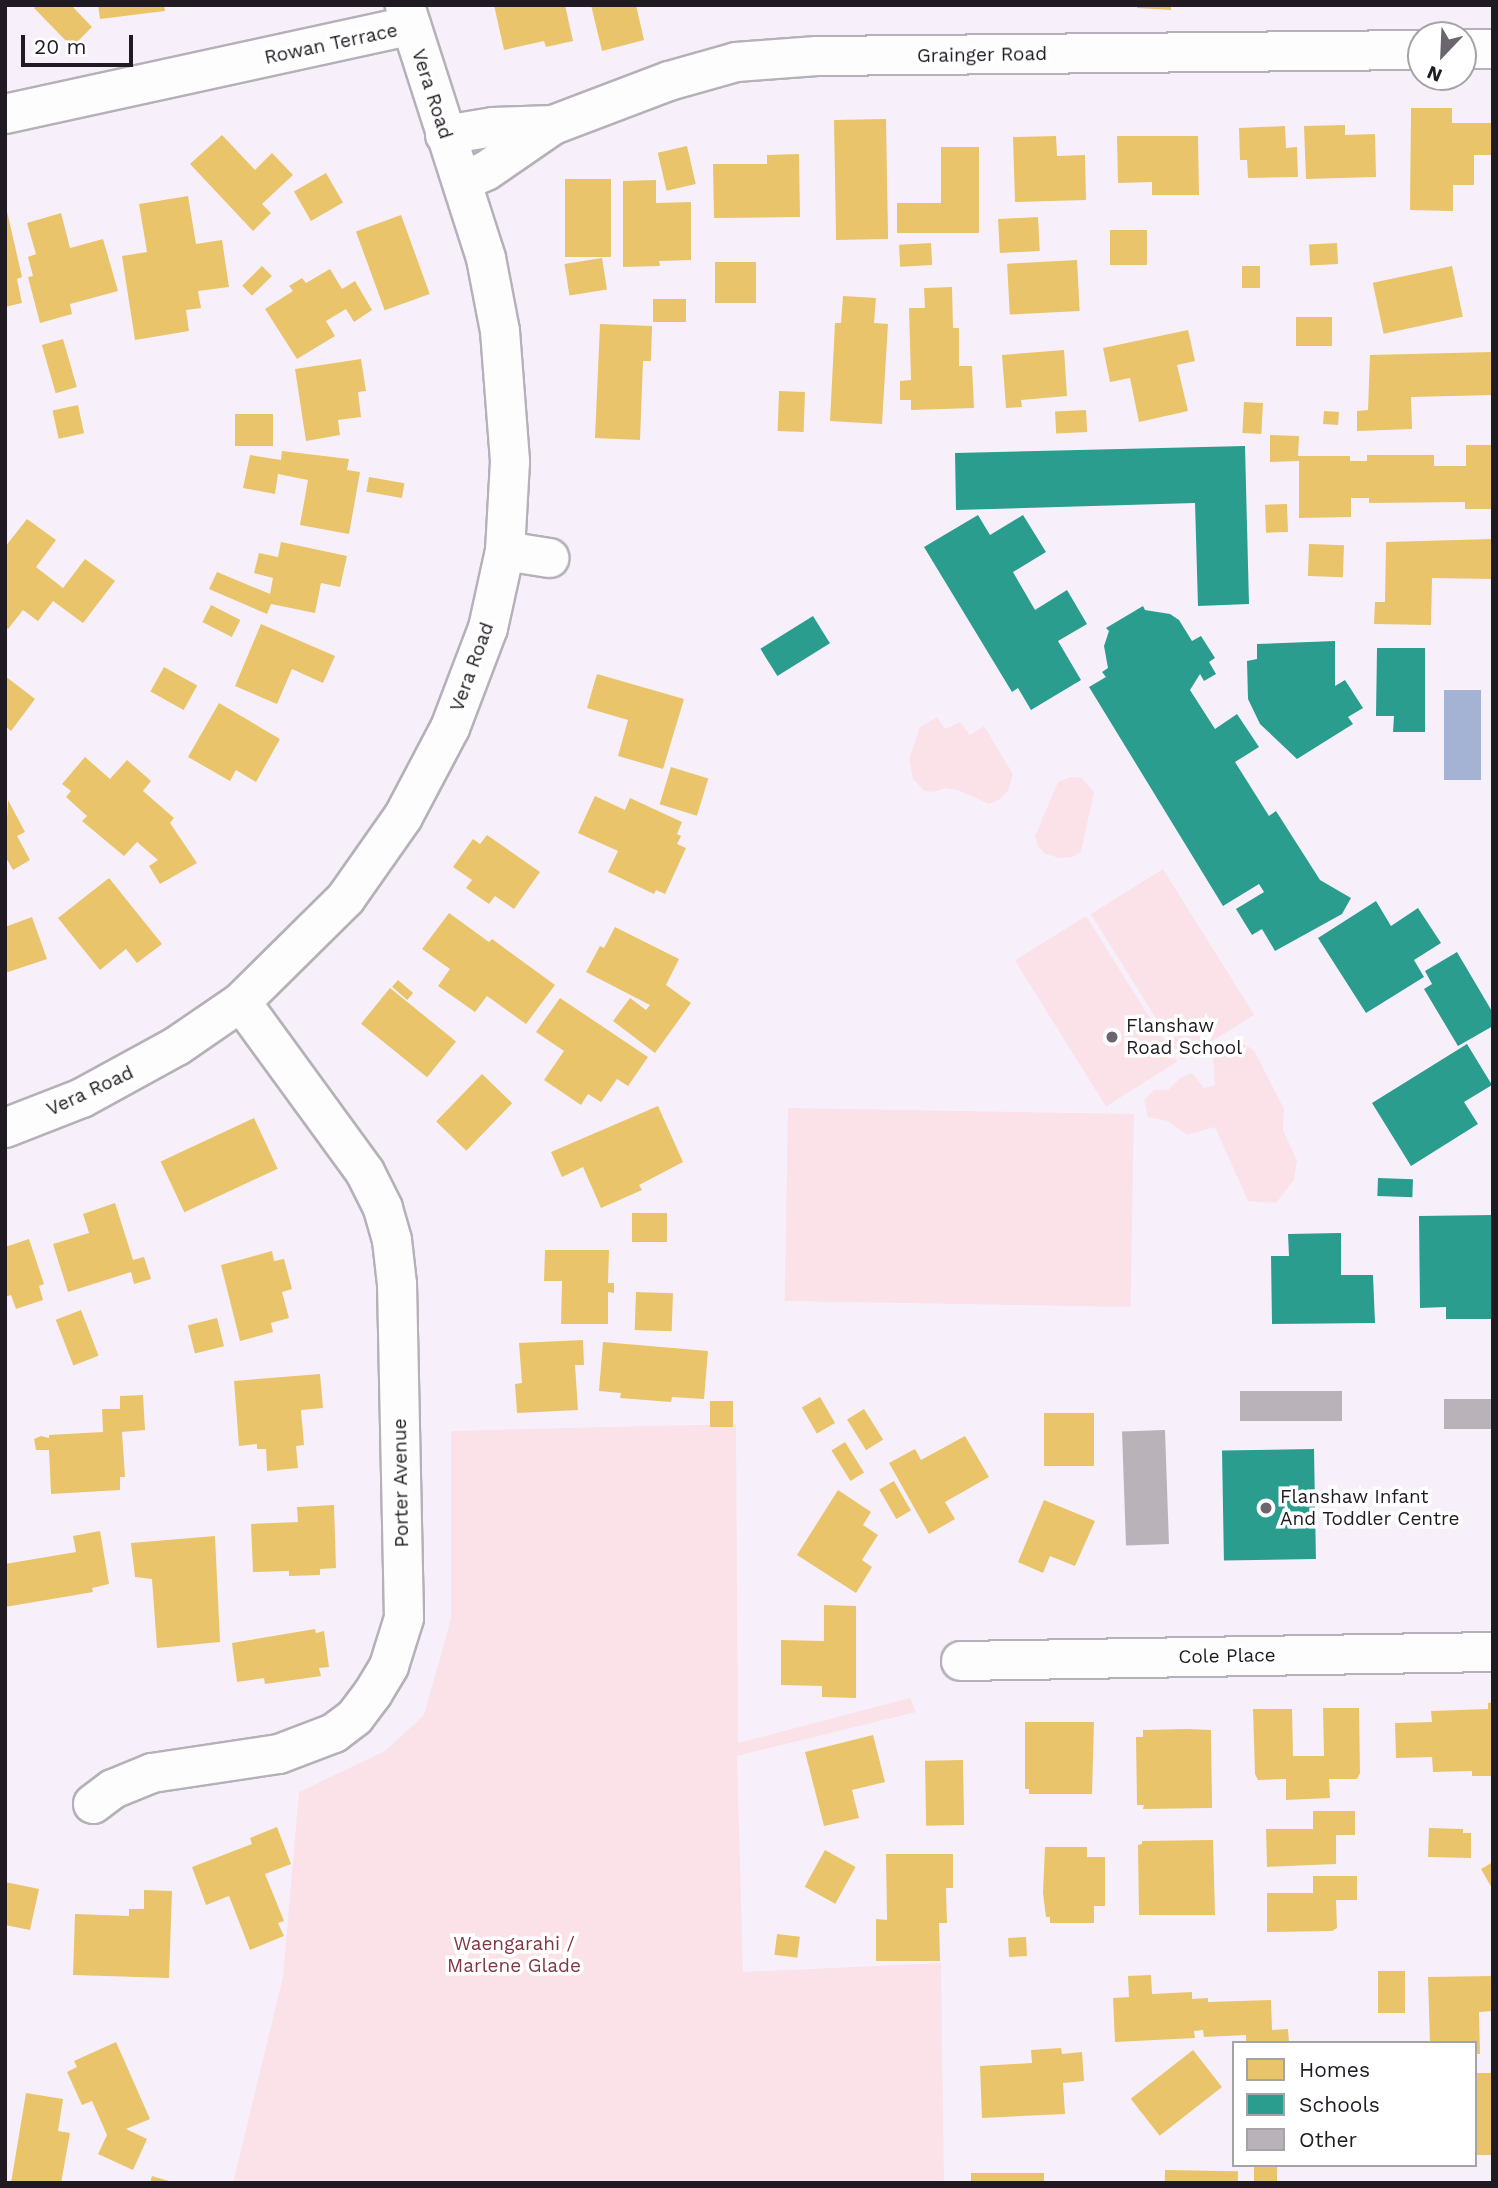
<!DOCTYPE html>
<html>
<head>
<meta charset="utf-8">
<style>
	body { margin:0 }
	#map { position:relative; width:1498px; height:2188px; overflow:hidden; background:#f7f0fa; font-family:"Work Sans",sans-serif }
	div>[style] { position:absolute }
	.green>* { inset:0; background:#fae2e8; transform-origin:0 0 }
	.water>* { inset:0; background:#a4b2d4; transform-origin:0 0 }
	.homes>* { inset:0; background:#e9c46a; transform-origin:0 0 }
	.schools>* { inset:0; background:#2a9d8f; transform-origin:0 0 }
	.building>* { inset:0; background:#b9b2b9; transform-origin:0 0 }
	.roads { filter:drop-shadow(2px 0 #b6b0b9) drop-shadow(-2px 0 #b6b0b9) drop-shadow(0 2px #b6b0b9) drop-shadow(0 -2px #b6b0b9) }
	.minor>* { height:38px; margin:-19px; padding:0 19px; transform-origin:19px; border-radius:19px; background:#fefdfe }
	.dots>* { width:19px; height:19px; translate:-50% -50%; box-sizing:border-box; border:4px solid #fff; border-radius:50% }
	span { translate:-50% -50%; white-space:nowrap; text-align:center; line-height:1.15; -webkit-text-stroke:7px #fff; paint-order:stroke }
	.street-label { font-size:19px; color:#201a22 }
	.poi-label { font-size:19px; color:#201a22 }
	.left { translate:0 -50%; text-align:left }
	.park-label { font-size:19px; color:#7f3743 }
	.frame { position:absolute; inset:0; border:7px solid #201a22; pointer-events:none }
	.legend { position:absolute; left:1232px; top:2041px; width:245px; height:126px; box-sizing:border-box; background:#fff; border:2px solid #a6a3a7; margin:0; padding:9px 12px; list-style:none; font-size:21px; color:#201a22 }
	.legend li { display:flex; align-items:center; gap:14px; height:35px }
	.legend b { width:35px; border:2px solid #a6a3a7 }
	.north { position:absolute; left:1407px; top:21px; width:70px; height:70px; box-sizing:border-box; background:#fff; border:2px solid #a6a3a7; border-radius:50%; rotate:203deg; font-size:19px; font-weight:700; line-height:28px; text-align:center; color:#201a22 }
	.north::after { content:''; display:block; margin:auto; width:24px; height:32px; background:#6b656e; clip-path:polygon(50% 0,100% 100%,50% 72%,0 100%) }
	.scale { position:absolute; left:21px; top:35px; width:112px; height:32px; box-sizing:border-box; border:4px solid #201a22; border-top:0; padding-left:9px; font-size:21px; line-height:24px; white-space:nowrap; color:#201a22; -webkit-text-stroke:5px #fff; paint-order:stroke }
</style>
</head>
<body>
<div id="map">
	<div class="green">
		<i style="clip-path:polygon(937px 717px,945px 729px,960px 722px,970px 735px,984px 726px,1013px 774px,1008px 791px,1000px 799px,989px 804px,958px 790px,945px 788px,935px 792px,925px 791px,913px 779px,909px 759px,920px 727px)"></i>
		<i style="clip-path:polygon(1071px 777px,1082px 778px,1094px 792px,1081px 852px,1072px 857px,1060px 858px,1045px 854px,1038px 846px,1035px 836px,1058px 782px)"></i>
		<i style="left:1163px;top:869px;width:172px;height:85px;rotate:58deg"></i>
		<i style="left:1086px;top:916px;width:172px;height:84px;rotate:58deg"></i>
		<i style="clip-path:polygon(1240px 1042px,1254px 1050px,1284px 1109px,1283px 1130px,1297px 1161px,1294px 1180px,1276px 1203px,1248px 1201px,1215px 1127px,1187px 1135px,1168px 1121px,1148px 1117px,1144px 1100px,1154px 1090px,1168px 1090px,1180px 1078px,1192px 1073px,1204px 1088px,1215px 1085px,1213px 1056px)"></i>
		<i style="left:788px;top:1108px;width:346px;height:193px;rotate:1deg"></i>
		<i style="clip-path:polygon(736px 1424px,738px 1743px,910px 1698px,916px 1712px,737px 1756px,743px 1972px,941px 1963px,944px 2183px,233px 2183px,283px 1977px,299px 1792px,385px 1751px,424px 1715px,451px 1619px,451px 1431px)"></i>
	</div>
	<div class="water">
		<i style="left:1444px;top:690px;width:37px;height:90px"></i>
	</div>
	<div class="homes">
		<i style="clip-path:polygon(37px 5px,71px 5px,92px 27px,72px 47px,34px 8px)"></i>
		<i style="clip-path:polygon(98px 5px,164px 5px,165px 11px,100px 19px)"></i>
		<i style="clip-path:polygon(494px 5px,565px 5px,573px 41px,546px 47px,544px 41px,504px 50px)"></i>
		<i style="clip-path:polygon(591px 5px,636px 5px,644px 40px,602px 51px)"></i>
		<i style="clip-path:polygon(1137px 5px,1171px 5px,1171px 10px,1137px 8px)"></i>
		<i style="clip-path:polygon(1411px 108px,1452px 108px,1452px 123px,1493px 123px,1493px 155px,1474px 155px,1474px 185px,1453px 185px,1453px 211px,1410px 210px)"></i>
		<i style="left:886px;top:119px;width:120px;height:52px;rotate:89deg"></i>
		<i style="clip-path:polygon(1345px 125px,1345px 135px,1375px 134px,1376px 177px,1306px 179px,1304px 126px)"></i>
		<i style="clip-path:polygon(1285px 126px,1286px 148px,1297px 147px,1298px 177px,1248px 178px,1247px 160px,1240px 160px,1239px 128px)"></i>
		<i style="clip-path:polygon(222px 135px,255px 170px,272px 153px,293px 175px,262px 204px,271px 213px,253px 231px,190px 164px)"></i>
		<i style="clip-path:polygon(1056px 136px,1057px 156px,1085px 155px,1086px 200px,1015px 202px,1013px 137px)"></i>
		<i style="clip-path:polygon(1117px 136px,1198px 136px,1199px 195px,1152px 195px,1152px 182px,1118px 183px)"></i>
		<i style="left:687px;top:146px;width:39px;height:30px;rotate:77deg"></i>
		<i style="clip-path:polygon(941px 147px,979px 147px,979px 233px,897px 233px,897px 203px,941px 203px)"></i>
		<i style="clip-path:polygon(799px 154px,800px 217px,714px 218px,713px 164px,767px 164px,767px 155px)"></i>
		<i style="left:326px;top:173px;width:34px;height:37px;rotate:60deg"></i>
		<i style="left:565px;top:179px;width:46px;height:78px"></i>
		<i style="clip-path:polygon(656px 180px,656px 203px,691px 202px,691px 260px,659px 261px,660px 266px,623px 267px,623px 181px)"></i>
		<i style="clip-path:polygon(188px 196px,196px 244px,222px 240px,229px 287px,198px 291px,201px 308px,186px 310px,189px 331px,135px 340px,122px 256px,147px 252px,139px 204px)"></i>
		<i style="clip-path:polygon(6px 207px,22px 277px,17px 279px,22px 303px,5px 307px)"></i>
		<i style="clip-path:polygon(61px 213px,70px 248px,103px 239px,118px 291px,70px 304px,72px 314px,40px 323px,28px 277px,33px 276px,28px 257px,36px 254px,27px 223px)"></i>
		<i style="left:401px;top:215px;width:84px;height:48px;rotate:70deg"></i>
		<i style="left:1038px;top:217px;width:34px;height:40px;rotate:87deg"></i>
		<i style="left:1110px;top:230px;width:37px;height:35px"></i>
		<i style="left:931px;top:243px;width:22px;height:32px;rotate:87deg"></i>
		<i style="left:1337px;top:243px;width:21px;height:28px;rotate:87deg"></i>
		<i style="left:602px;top:258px;width:32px;height:38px;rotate:81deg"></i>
		<i style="left:1077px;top:260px;width:51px;height:70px;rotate:87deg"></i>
		<i style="left:715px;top:262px;width:41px;height:41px"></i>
		<i style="left:262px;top:266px;width:14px;height:28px;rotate:45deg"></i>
		<i style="left:1242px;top:266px;width:18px;height:22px"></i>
		<i style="left:1452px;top:266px;width:52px;height:81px;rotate:78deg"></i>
		<i style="clip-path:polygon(330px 269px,342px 289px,355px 281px,372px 310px,354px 322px,346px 309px,326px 321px,335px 336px,297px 359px,265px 309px,293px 291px,289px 286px,302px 278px,306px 283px)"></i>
		<i style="clip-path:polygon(952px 287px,953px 328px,959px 328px,959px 366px,972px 366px,974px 408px,911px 410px,911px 400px,900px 400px,900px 381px,911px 380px,909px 308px,925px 308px,924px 288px)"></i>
		<i style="clip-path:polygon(843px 296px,876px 298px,874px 323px,888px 324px,882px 424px,830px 421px,835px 323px,841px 323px)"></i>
		<i style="left:686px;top:299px;width:23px;height:33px;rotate:90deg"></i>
		<i style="left:1296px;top:317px;width:36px;height:29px"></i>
		<i style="clip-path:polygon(600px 324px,652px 326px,651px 361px,643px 361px,640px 440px,595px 438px)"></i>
		<i style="clip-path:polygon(1188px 330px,1195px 361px,1177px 365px,1188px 411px,1139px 422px,1130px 378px,1110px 382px,1103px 348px)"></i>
		<i style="left:63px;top:339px;width:50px;height:22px;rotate:74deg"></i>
		<i style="clip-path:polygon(1064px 350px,1067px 396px,1021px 400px,1022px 407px,1006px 408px,1002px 355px)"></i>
		<i style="clip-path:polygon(1491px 352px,1492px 395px,1411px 397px,1412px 429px,1357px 431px,1357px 411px,1368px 410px,1370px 355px)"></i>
		<i style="clip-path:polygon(361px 359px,366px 391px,358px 392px,361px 417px,338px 420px,340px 435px,306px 441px,295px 369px)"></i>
		<i style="left:779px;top:391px;width:26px;height:40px;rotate:2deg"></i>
		<i style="left:1244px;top:402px;width:19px;height:31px;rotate:3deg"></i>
		<i style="left:78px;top:405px;width:29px;height:26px;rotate:78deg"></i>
		<i style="left:1086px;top:410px;width:22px;height:31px;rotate:87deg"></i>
		<i style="left:1324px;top:411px;width:15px;height:13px;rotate:4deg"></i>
		<i style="left:235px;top:414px;width:38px;height:32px"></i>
		<i style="clip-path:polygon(1270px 435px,1299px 436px,1298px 456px,1350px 456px,1350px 461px,1367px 461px,1367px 455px,1434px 455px,1434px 466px,1466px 466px,1466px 445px,1493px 445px,1493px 509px,1465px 509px,1465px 502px,1369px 503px,1369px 498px,1351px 498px,1351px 517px,1299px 518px,1299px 461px,1270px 462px)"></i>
		<i style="clip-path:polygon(282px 451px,349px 459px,347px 470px,360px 472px,349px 534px,300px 525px,308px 480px,278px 474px,275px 494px,243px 488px,250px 455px,281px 460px)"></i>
		<i style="left:369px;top:477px;width:36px;height:15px;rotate:10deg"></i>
		<i style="left:1287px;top:504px;width:28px;height:22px;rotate:88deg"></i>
		<i style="clip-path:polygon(27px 519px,56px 540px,36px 567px,63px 588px,85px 559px,115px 581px,83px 623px,53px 601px,38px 621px,23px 610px,8px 629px,5px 626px,5px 547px)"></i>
		<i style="clip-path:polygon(1493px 539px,1493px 579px,1432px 578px,1431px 625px,1374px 624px,1375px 602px,1385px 602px,1386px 542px)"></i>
		<i style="clip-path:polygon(281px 542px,347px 556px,340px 587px,321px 583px,315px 613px,271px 604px,267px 614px,209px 589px,217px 572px,270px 594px,273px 578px,254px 573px,259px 553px,278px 557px)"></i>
		<i style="left:1309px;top:544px;width:35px;height:32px;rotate:2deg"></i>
		<i style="left:211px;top:605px;width:33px;height:19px;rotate:27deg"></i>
		<i style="clip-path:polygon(261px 624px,335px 656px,323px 683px,292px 669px,277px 704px,235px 686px)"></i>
		<i style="left:164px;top:667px;width:38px;height:28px;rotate:29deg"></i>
		<i style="clip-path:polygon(597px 674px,684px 699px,663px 769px,618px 756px,628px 720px,587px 708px)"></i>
		<i style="clip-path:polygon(5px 676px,35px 699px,11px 731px,5px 726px)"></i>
		<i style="clip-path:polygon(219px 703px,280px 739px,256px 782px,236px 770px,230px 781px,188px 757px)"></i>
		<i style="clip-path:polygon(85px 757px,110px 779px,127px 760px,151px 781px,143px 791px,174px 818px,170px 823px,197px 863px,160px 884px,149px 866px,158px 860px,137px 842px,124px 856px,82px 821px,87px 816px,66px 797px,71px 791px,62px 784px)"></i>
		<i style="left:671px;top:767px;width:39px;height:39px;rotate:17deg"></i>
		<i style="clip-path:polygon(595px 796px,625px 810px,630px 798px,682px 822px,677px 834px,681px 836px,677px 844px,686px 848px,665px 894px,656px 890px,654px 894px,608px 872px,618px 851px,578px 833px)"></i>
		<i style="clip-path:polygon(8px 800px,25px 832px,17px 836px,30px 860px,13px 870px,5px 856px)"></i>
		<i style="clip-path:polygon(487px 835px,540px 872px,514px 909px,495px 896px,489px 904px,466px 888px,472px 880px,453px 867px,473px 839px,480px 844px)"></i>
		<i style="clip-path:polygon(109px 878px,162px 944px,137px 963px,126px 949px,100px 970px,58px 918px)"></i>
		<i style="clip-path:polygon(449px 913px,489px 942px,492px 939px,555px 985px,526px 1024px,487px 996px,475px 1012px,438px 986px,450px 969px,422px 949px)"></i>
		<i style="clip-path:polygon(32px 917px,47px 959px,5px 973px,5px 927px)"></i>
		<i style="clip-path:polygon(615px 927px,679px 959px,666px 985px,691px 1003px,655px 1053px,613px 1021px,630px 998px,646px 1010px,650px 1005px,586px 972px,600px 946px,604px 948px)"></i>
		<i style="left:398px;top:980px;width:20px;height:9px;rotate:41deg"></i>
		<i style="left:390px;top:988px;width:85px;height:46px;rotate:39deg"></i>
		<i style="clip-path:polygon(560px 998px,648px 1057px,628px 1086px,617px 1079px,601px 1102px,588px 1094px,581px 1105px,544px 1080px,564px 1051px,536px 1032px)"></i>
		<i style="left:482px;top:1074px;width:42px;height:66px;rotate:44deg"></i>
		<i style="clip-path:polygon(658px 1106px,683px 1162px,639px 1185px,642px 1190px,601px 1208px,583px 1167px,562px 1177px,551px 1152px)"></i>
		<i style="left:254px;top:1118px;width:56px;height:103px;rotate:65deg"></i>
		<i style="clip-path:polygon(115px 1203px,133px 1260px,144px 1257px,151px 1279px,134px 1284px,131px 1272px,68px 1292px,53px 1244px,89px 1233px,83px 1214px)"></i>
		<i style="left:632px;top:1213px;width:35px;height:29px"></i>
		<i style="clip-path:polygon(29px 1239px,44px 1284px,39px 1286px,43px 1300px,16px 1309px,11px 1295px,5px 1297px,5px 1247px)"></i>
		<i style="clip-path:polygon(545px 1250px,609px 1250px,608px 1283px,614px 1283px,614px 1293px,608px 1292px,608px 1324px,561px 1324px,562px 1281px,544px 1281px)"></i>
		<i style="clip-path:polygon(272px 1251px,274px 1261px,284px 1259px,292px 1289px,282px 1292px,289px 1318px,271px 1323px,273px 1332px,240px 1341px,221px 1265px)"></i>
		<i style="left:636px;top:1292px;width:37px;height:38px;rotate:2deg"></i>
		<i style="left:81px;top:1310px;width:49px;height:27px;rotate:69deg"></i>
		<i style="left:217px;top:1318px;width:29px;height:30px;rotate:76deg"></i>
		<i style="clip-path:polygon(583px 1340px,584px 1365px,575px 1365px,578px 1410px,517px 1413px,515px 1384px,522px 1383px,519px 1343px)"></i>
		<i style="clip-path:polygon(603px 1342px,708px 1351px,704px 1399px,672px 1397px,671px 1402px,620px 1398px,621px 1393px,599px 1391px)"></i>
		<i style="clip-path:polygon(320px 1374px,323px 1408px,301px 1410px,304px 1445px,296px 1446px,298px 1468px,267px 1471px,266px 1449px,257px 1449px,257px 1444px,239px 1446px,234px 1381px)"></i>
		<i style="clip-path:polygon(143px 1395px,145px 1430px,122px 1432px,125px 1477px,120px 1477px,120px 1490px,51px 1494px,49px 1450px,36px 1450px,34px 1439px,41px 1436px,49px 1438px,49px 1435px,103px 1432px,102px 1409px,120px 1409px,120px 1396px)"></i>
		<i style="left:820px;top:1397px;width:30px;height:21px;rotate:60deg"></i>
		<i style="left:710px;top:1401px;width:23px;height:26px"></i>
		<i style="left:864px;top:1409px;width:36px;height:20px;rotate:58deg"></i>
		<i style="left:1044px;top:1413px;width:50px;height:53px"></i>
		<i style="clip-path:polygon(965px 1436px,989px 1477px,945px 1502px,955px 1519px,929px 1534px,889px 1463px,915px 1449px,921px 1460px)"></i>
		<i style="left:845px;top:1442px;width:36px;height:16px;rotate:58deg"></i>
		<i style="left:894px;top:1481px;width:34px;height:17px;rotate:60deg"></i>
		<i style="clip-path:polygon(838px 1490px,871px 1512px,863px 1525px,878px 1535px,862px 1560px,872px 1567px,856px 1593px,797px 1555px)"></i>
		<i style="clip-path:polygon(1044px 1500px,1095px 1521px,1075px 1566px,1050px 1556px,1043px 1573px,1018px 1562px)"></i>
		<i style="clip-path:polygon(334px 1505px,336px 1568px,320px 1569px,320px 1575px,289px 1576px,289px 1571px,253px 1572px,251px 1524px,298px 1522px,297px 1507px)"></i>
		<i style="clip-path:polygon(100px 1531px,109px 1584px,92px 1588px,93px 1592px,5px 1607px,5px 1564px,76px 1552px,73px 1536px)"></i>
		<i style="clip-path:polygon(215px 1536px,220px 1642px,157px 1648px,152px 1579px,135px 1577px,131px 1543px)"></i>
		<i style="clip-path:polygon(824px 1605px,856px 1606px,856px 1698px,822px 1697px,822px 1686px,781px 1685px,781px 1640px,824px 1641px)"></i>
		<i style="clip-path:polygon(315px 1629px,316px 1633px,324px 1631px,329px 1667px,319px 1668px,321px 1676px,265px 1684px,264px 1678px,237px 1682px,232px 1643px)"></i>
		<i style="clip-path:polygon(1493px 1702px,1493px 1776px,1472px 1776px,1472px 1771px,1433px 1772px,1432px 1757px,1396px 1758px,1395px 1723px,1432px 1722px,1431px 1711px,1488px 1709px,1488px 1703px)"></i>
		<i style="clip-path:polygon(1323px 1708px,1359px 1708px,1360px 1773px,1357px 1779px,1329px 1779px,1330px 1798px,1286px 1800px,1286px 1779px,1258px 1780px,1255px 1774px,1253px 1709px,1292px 1709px,1293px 1756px,1324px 1756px)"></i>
		<i style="clip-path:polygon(1025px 1722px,1094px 1722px,1092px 1794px,1029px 1794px,1029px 1789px,1025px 1789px)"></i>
		<i style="clip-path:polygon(1187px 1729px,1211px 1730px,1212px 1808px,1143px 1809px,1144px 1805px,1137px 1805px,1136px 1737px,1143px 1737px,1143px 1730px)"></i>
		<i style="clip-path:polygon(873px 1735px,885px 1782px,852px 1790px,859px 1818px,824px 1826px,805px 1752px)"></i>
		<i style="left:963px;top:1760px;width:65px;height:38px;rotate:89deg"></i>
		<i style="clip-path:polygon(1313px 1811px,1355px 1811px,1355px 1835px,1336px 1835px,1336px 1864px,1267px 1867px,1266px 1829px,1313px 1829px)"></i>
		<i style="clip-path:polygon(277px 1827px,291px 1864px,265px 1874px,284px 1921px,278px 1923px,284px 1936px,250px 1950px,229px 1896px,206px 1905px,192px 1867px,252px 1844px,250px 1838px)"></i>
		<i style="clip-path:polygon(1429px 1828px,1463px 1829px,1463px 1833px,1471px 1833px,1471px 1858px,1428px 1857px)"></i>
		<i style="clip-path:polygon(1213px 1840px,1215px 1915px,1139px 1915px,1138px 1845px,1142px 1844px,1142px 1841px)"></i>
		<i style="clip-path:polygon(1045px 1847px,1087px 1847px,1087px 1857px,1105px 1857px,1105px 1906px,1094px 1906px,1094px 1923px,1050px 1923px,1050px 1917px,1046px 1917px,1043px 1893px)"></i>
		<i style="left:825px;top:1850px;width:35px;height:42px;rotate:29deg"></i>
		<i style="clip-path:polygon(886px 1854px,953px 1854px,953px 1888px,946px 1888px,947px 1923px,939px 1923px,940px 1961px,876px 1961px,876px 1919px,887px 1920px)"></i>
		<i style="clip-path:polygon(1493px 1862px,1493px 1890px,1481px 1869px)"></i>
		<i style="clip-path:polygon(1313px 1876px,1357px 1876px,1357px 1900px,1336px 1900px,1337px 1928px,1332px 1931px,1267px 1932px,1267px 1893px,1313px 1893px)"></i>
		<i style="clip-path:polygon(5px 1882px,39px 1889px,30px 1930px,5px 1925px)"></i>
		<i style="clip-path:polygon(144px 1890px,172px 1891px,169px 1978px,73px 1975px,75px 1914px,129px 1916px,129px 1909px,144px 1909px)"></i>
		<i style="left:777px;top:1934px;width:23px;height:21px;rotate:7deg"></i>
		<i style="left:1026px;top:1937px;width:19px;height:18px;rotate:87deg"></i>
		<i style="left:1378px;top:1971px;width:27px;height:42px"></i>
		<i style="clip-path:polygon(1151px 1975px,1152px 1994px,1192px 1992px,1192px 1999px,1208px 1998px,1208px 2002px,1271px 2000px,1272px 2030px,1288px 2029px,1289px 2043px,1246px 2043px,1246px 2035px,1204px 2037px,1203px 2030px,1194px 2031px,1195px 2038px,1115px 2042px,1113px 1998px,1129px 1997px,1128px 1976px)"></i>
		<i style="clip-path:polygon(1493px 1976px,1493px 2011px,1479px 2012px,1480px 2054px,1475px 2054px,1475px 2043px,1430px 2043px,1428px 1977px)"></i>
		<i style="clip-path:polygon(116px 2042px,150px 2119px,126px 2129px,147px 2139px,133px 2170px,98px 2154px,107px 2135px,92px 2101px,82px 2105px,67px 2072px,77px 2067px,74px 2061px)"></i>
		<i style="clip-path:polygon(1061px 2048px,1062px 2054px,1082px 2052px,1084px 2081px,1063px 2083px,1065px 2114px,982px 2118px,980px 2066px,1032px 2063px,1031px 2050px)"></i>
		<i style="left:1193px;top:2050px;width:47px;height:79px;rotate:52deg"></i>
		<i style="left:1475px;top:2073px;width:18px;height:82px"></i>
		<i style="clip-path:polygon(26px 2093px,63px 2099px,58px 2131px,70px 2133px,61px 2183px,11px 2183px)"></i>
		<i style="left:1254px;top:2165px;width:23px;height:18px"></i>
		<i style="left:1165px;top:2170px;width:73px;height:13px;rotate:1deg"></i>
		<i style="left:971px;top:2173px;width:73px;height:10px"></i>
		<i style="clip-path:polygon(152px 2176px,172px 2182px,172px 2183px,150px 2183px)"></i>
	</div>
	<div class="schools">
		<i style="clip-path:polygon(1245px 446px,1249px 604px,1198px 606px,1195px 503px,956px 510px,955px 453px)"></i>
		<i style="clip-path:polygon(978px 515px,990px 535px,1023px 515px,1046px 552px,1013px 572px,1035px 610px,1067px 590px,1087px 624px,1058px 641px,1081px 680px,1031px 710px,1018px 688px,1012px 692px,924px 547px)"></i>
		<i style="clip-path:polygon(1143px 606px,1145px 610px,1170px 614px,1179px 620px,1192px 641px,1201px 636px,1215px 658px,1209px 662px,1216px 674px,1204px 681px,1200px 674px,1190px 690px,1215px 729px,1237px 714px,1259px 747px,1235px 762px,1269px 816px,1276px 811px,1320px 880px,1351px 898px,1342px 914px,1275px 951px,1262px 929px,1252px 935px,1236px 909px,1264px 892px,1259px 884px,1223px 906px,1089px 687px,1106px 677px,1102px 672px,1108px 668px,1104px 646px,1109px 631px,1106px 628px)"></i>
		<i style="left:813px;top:616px;width:32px;height:62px;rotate:58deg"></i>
		<i style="clip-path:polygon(1335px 641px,1335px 686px,1345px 680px,1363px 708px,1348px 717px,1353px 724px,1297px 759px,1260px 724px,1248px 699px,1247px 661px,1257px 659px,1257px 644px)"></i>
		<i style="clip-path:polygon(1377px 648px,1425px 648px,1425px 732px,1393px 732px,1394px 716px,1376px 716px)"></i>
		<i style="clip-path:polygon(1376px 901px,1391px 926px,1418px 908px,1441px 943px,1414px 960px,1424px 977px,1366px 1013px,1318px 938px)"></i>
		<i style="clip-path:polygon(1457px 952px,1493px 1013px,1493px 1026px,1458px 1046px,1424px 989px,1432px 984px,1425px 971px)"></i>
		<i style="clip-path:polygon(1467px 1044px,1492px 1085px,1464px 1102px,1478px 1124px,1411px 1166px,1372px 1103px)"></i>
		<i style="left:1378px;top:1178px;width:35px;height:18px;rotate:2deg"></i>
		<i style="clip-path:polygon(1493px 1215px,1493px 1319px,1446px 1319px,1446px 1307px,1420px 1308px,1419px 1216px)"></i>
		<i style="clip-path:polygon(1341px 1233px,1341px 1275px,1373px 1275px,1375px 1323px,1272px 1324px,1271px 1256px,1289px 1256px,1288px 1234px)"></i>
		<i style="left:1314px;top:1449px;width:110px;height:92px;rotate:89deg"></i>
	</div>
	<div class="building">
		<i style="left:1342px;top:1391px;width:30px;height:102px;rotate:90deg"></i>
		<i style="left:1444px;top:1399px;width:49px;height:30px"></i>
		<i style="left:1165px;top:1430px;width:114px;height:43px;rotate:88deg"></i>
	</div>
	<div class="roads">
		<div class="minor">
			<i style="left:1463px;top:49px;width:30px"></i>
			<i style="left:5px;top:114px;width:414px;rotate:-12.3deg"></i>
			<i style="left:445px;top:135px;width:49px;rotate:-9.5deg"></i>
			<i style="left:493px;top:127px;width:60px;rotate:-1.9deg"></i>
			<i style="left:462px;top:182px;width:26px;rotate:-25deg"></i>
			<i style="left:486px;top:171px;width:81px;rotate:-34.5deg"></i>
			<i style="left:553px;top:125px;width:124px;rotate:-20.8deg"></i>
			<i style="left:669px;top:81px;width:70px;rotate:-15.8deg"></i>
			<i style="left:736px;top:62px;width:81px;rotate:-4.2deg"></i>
			<i style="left:817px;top:56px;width:604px;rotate:-0.57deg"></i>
			<i style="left:505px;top:551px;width:45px;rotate:9deg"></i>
			<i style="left:5px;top:1128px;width:83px;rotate:-21.3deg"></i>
			<i style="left:82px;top:1098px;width:108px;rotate:-28.7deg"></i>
			<i style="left:177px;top:1046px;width:78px;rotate:-34.5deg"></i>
			<i style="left:241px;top:1002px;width:148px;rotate:-44.7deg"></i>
			<i style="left:346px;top:898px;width:99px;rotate:-54.9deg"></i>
			<i style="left:403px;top:817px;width:101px;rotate:-62.2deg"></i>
			<i style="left:450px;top:728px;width:107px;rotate:-69.2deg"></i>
			<i style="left:488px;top:628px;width:79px;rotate:-77.6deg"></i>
			<i style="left:505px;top:551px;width:90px;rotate:-86.8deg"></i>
			<i style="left:510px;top:461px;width:130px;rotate:-94.4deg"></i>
			<i style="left:500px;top:331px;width:74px;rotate:-100.9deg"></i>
			<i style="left:486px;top:258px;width:266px;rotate:-107.8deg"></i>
			<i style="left:961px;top:1661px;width:532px;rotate:-0.97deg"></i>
			<i style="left:93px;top:1804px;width:25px;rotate:-37deg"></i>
			<i style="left:113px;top:1789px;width:42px;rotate:-22.3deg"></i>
			<i style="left:152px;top:1773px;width:128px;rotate:-8.5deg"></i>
			<i style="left:279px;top:1754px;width:59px;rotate:-20.9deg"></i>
			<i style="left:334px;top:1733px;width:26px;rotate:-37deg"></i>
			<i style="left:355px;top:1717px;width:30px;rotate:-53deg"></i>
			<i style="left:373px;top:1693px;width:31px;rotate:-59deg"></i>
			<i style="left:389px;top:1666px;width:50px;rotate:-72.6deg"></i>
			<i style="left:404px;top:1618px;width:334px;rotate:-91.2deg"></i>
			<i style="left:397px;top:1284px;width:44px;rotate:-96.5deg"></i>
			<i style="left:392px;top:1240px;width:33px;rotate:-106deg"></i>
			<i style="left:383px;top:1208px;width:40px;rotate:-116.6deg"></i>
			<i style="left:365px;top:1172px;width:210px;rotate:-126.1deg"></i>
		</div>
	</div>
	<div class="dots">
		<i style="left:1112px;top:1037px;background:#6b656e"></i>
		<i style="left:1266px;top:1508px;background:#6b656e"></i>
	</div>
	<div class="street-label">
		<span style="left:331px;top:44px;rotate:-12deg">Rowan Terrace</span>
		<span style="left:982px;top:55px;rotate:-1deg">Grainger Road</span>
		<span style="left:432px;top:94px;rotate:72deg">Vera Road</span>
		<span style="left:472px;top:667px;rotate:-70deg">Vera Road</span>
		<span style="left:90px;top:1091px;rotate:-25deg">Vera Road</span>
		<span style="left:401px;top:1483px;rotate:-91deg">Porter Avenue</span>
		<span style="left:1227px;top:1656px;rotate:-1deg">Cole Place</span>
	</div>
	<div class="poi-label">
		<span class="left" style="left:1126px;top:1037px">Flanshaw<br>Road School</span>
		<span class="left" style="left:1280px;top:1508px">Flanshaw Infant<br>And Toddler Centre</span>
	</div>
	<div class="park-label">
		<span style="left:514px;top:1955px">Waengarahi /<br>Marlene Glade</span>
	</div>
	<div class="frame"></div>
	<ul class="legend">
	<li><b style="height:19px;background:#e9c46a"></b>Homes</li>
	<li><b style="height:19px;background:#2a9d8f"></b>Schools</li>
	<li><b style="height:19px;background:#b9b2b9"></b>Other</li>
	</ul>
	<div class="north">N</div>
	<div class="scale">20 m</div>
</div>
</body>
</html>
